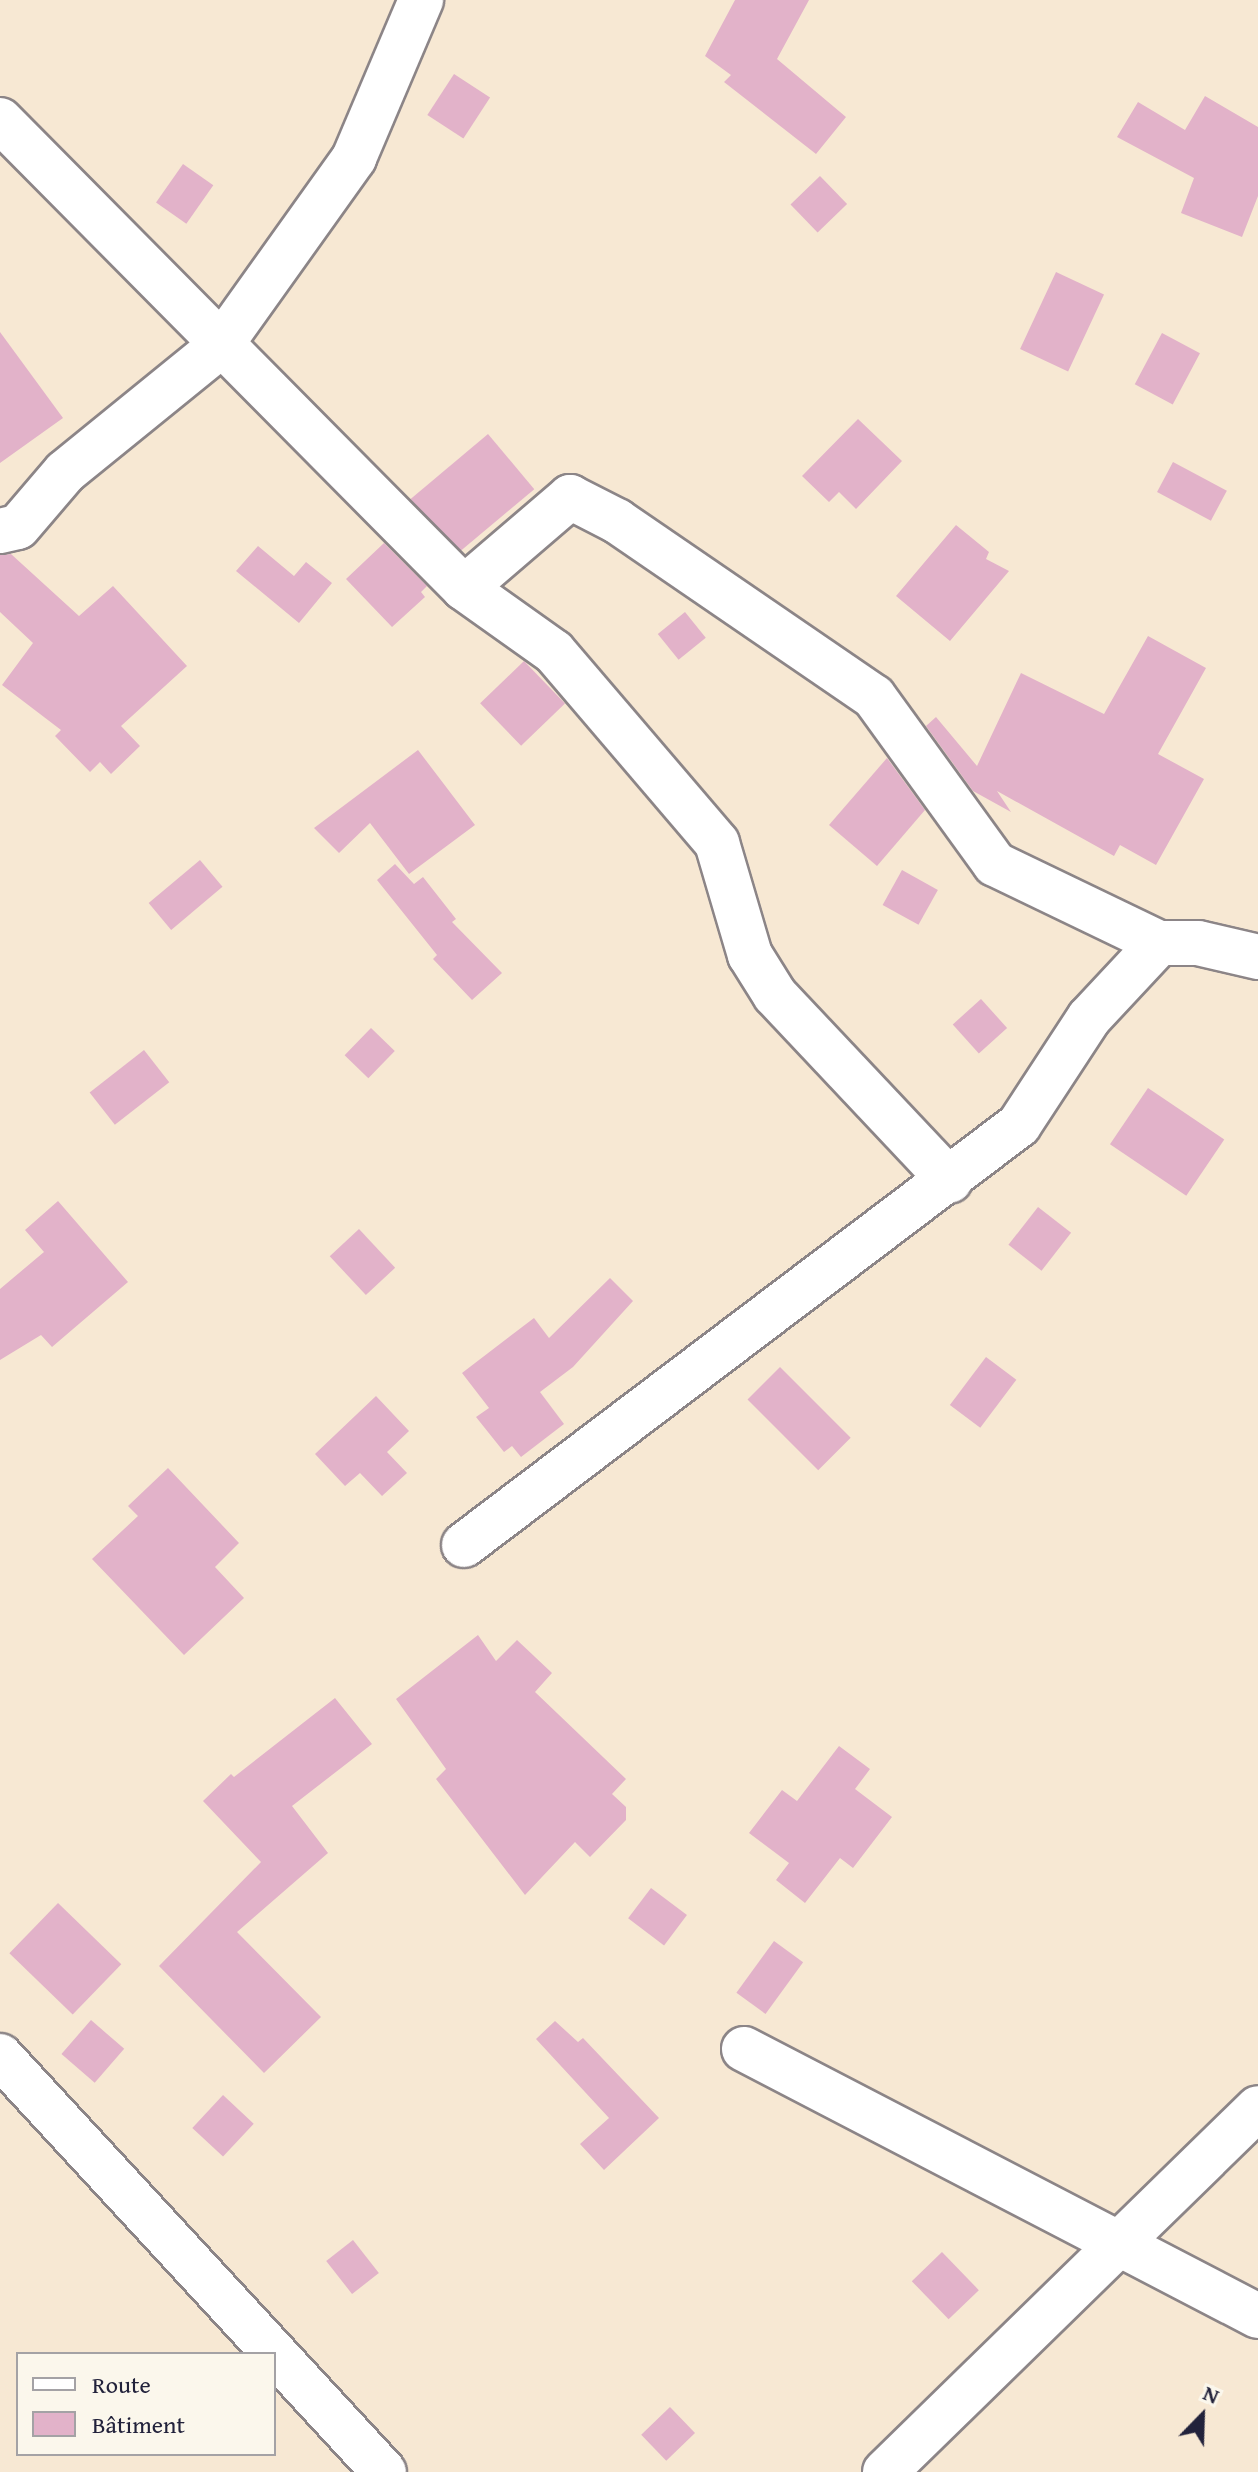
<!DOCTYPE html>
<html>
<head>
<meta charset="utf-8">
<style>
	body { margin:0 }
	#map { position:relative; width:1258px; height:2472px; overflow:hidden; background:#f7e8d3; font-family:"Gentium Book Plus",serif }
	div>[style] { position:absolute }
	.building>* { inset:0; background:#e2b2c9; transform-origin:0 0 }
	.roads { filter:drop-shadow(2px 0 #8c8587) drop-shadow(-2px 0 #8c8587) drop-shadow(0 2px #8c8587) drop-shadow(0 -2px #8c8587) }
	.street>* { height:44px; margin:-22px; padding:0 22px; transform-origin:22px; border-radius:22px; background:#fff }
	span { translate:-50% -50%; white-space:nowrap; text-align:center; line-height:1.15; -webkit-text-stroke:6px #fbf7ec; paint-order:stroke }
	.legend { position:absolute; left:16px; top:2352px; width:260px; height:104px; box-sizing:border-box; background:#fbf7ec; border:2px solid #a4a2a5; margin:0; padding:10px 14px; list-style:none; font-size:24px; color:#22223b }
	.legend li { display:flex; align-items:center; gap:16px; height:40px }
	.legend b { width:40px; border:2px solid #a4a2a5 }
	.north { position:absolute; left:1162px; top:2376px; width:80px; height:80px; -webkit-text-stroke:6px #fbf7ec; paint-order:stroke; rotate:23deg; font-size:22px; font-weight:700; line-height:32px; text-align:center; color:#22223b }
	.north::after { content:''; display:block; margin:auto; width:28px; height:36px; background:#22223b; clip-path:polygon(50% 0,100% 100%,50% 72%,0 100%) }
</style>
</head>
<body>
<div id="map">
	<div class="building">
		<i style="clip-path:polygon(735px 0,809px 0,777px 59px,846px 117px,816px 154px,724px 82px,731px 75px,705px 56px)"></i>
		<i style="left:454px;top:74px;width:43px;height:49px;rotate:33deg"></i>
		<i style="clip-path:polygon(1205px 96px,1258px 127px,1258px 196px,1242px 237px,1181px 213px,1194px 178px,1117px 137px,1138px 102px,1185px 130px)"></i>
		<i style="left:183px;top:164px;width:37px;height:47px;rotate:35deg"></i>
		<i style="left:820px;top:176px;width:39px;height:41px;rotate:46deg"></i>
		<i style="left:1056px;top:272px;width:53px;height:85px;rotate:25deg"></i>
		<i style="clip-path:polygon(0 332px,63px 418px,0 463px)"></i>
		<i style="left:1162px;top:333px;width:43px;height:58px;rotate:28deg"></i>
		<i style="clip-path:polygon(858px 419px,902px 461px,856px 509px,839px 492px,829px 502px,802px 476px)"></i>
		<i style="left:488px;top:434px;width:72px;height:101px;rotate:50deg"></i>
		<i style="left:1173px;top:462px;width:61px;height:34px;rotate:28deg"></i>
		<i style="clip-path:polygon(956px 525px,989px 552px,986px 559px,1009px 571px,950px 641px,896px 596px)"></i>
		<i style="clip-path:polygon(384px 543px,427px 586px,421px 592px,425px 597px,392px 627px,346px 579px)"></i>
		<i style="clip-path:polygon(258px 546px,294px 576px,306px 562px,332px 583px,299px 623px,236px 571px)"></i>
		<i style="clip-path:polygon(11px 554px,79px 616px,113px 586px,187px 666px,121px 726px,140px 746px,111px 774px,100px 762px,90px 772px,55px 736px,61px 730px,2px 685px,33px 643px,0 612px,0 555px)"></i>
		<i style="left:685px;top:612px;width:33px;height:35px;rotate:51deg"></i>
		<i style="clip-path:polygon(1148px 636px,1206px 668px,1158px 754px,1204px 779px,1156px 865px,1120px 845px,1114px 856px,997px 791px,1011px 812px,973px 791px,926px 726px,936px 717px,977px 766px,1021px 673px,1104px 714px)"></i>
		<i style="left:524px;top:661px;width:59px;height:61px;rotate:46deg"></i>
		<i style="clip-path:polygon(418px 750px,475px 825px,409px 874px,370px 823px,339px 853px,314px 828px)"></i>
		<i style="clip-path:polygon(887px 758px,925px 810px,877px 866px,829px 825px)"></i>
		<i style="left:200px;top:860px;width:35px;height:67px;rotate:50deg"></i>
		<i style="clip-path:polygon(395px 864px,414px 884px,423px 877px,456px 919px,452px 922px,502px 973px,472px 1000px,433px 959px,437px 955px,377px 880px)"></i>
		<i style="left:902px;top:870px;width:41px;height:40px;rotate:29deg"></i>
		<i style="left:981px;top:999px;width:39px;height:38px;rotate:48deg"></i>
		<i style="left:371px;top:1028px;width:33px;height:38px;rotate:44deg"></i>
		<i style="left:144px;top:1050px;width:41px;height:69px;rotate:52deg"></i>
		<i style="left:1148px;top:1088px;width:92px;height:68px;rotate:34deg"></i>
		<i style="clip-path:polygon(58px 1201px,128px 1282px,52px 1347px,41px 1335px,0 1360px,0 1289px,44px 1252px,25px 1230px)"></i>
		<i style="left:1038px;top:1207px;width:42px;height:48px;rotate:38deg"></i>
		<i style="left:359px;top:1229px;width:53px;height:40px;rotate:47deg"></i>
		<i style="clip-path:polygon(610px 1278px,633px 1301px,573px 1367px,540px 1392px,564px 1424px,521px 1457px,512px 1446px,504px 1452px,476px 1417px,489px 1408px,462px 1373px,534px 1318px,549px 1338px)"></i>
		<i style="left:986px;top:1357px;width:38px;height:60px;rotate:37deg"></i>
		<i style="left:780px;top:1367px;width:100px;height:46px;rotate:45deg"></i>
		<i style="clip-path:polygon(376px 1396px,409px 1431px,387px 1452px,407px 1473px,382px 1496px,360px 1473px,345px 1486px,315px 1454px)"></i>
		<i style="clip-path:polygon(168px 1468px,239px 1543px,215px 1567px,244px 1598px,184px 1655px,92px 1559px,138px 1516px,128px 1506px)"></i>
		<i style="clip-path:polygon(478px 1635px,496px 1661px,517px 1640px,552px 1673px,535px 1692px,626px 1779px,612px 1794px,626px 1807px,626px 1820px,590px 1857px,575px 1842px,525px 1895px,436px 1779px,446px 1769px,396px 1699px)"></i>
		<i style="clip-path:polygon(335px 1698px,372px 1744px,292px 1806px,328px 1853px,237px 1932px,321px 2017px,264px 2073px,159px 1966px,261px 1862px,203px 1801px,231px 1774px,234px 1777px)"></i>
		<i style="clip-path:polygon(839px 1746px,870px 1769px,855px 1789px,892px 1817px,853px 1868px,840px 1858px,805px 1903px,776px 1880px,789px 1863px,749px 1833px,782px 1790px,797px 1801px)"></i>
		<i style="left:651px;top:1888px;width:45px;height:38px;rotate:37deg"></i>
		<i style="left:58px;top:1903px;width:88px;height:70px;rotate:44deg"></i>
		<i style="left:774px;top:1941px;width:36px;height:64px;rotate:36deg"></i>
		<i style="left:91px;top:2020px;width:44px;height:45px;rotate:41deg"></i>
		<i style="clip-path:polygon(555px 2021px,578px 2042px,583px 2038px,659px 2118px,604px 2170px,580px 2144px,609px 2118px,536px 2039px)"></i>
		<i style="left:223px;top:2095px;width:42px;height:45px;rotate:43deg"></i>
		<i style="left:353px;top:2240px;width:42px;height:34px;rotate:52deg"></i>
		<i style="left:942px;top:2252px;width:53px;height:42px;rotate:46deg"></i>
		<i style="left:670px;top:2407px;width:36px;height:40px;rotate:46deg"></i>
	</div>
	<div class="roads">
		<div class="street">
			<i style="left:0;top:120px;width:659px;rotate:45.25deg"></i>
			<i style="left:464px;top:588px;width:110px;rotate:35.4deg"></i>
			<i style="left:554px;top:652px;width:251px;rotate:49.5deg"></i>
			<i style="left:717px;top:843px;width:117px;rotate:73.6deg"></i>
			<i style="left:750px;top:955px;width:47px;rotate:58deg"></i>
			<i style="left:775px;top:995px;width:255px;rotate:46.7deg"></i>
			<i style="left:0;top:531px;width:18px;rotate:-13deg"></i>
			<i style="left:18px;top:527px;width:72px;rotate:-49.5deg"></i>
			<i style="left:65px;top:472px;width:200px;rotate:-39.1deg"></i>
			<i style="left:220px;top:346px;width:231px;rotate:-54.5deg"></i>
			<i style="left:354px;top:158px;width:172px;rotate:-67deg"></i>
			<i style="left:464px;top:588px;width:140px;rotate:-40.6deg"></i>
			<i style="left:570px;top:497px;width:53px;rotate:27.1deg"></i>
			<i style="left:617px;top:521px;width:311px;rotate:34.4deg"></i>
			<i style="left:874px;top:697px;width:206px;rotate:54.1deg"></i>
			<i style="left:995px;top:864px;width:182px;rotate:25.7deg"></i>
			<i style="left:464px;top:1545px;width:696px;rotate:-37.12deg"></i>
			<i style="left:1019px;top:1125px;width:128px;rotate:-56.8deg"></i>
			<i style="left:1089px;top:1018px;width:103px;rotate:-47deg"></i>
			<i style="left:1159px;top:943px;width:39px"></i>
			<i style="left:1198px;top:943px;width:62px;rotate:13.1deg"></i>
			<i style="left:744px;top:2049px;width:579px;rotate:27.45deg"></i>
			<i style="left:0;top:2056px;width:566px;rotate:47.29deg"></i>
			<i style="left:885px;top:2472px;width:521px;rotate:-44.3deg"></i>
		</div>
	</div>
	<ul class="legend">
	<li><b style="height:10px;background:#fff"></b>Route</li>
	<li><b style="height:22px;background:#e2b2c9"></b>Bâtiment</li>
	</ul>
	<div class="north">N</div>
</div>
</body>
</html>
